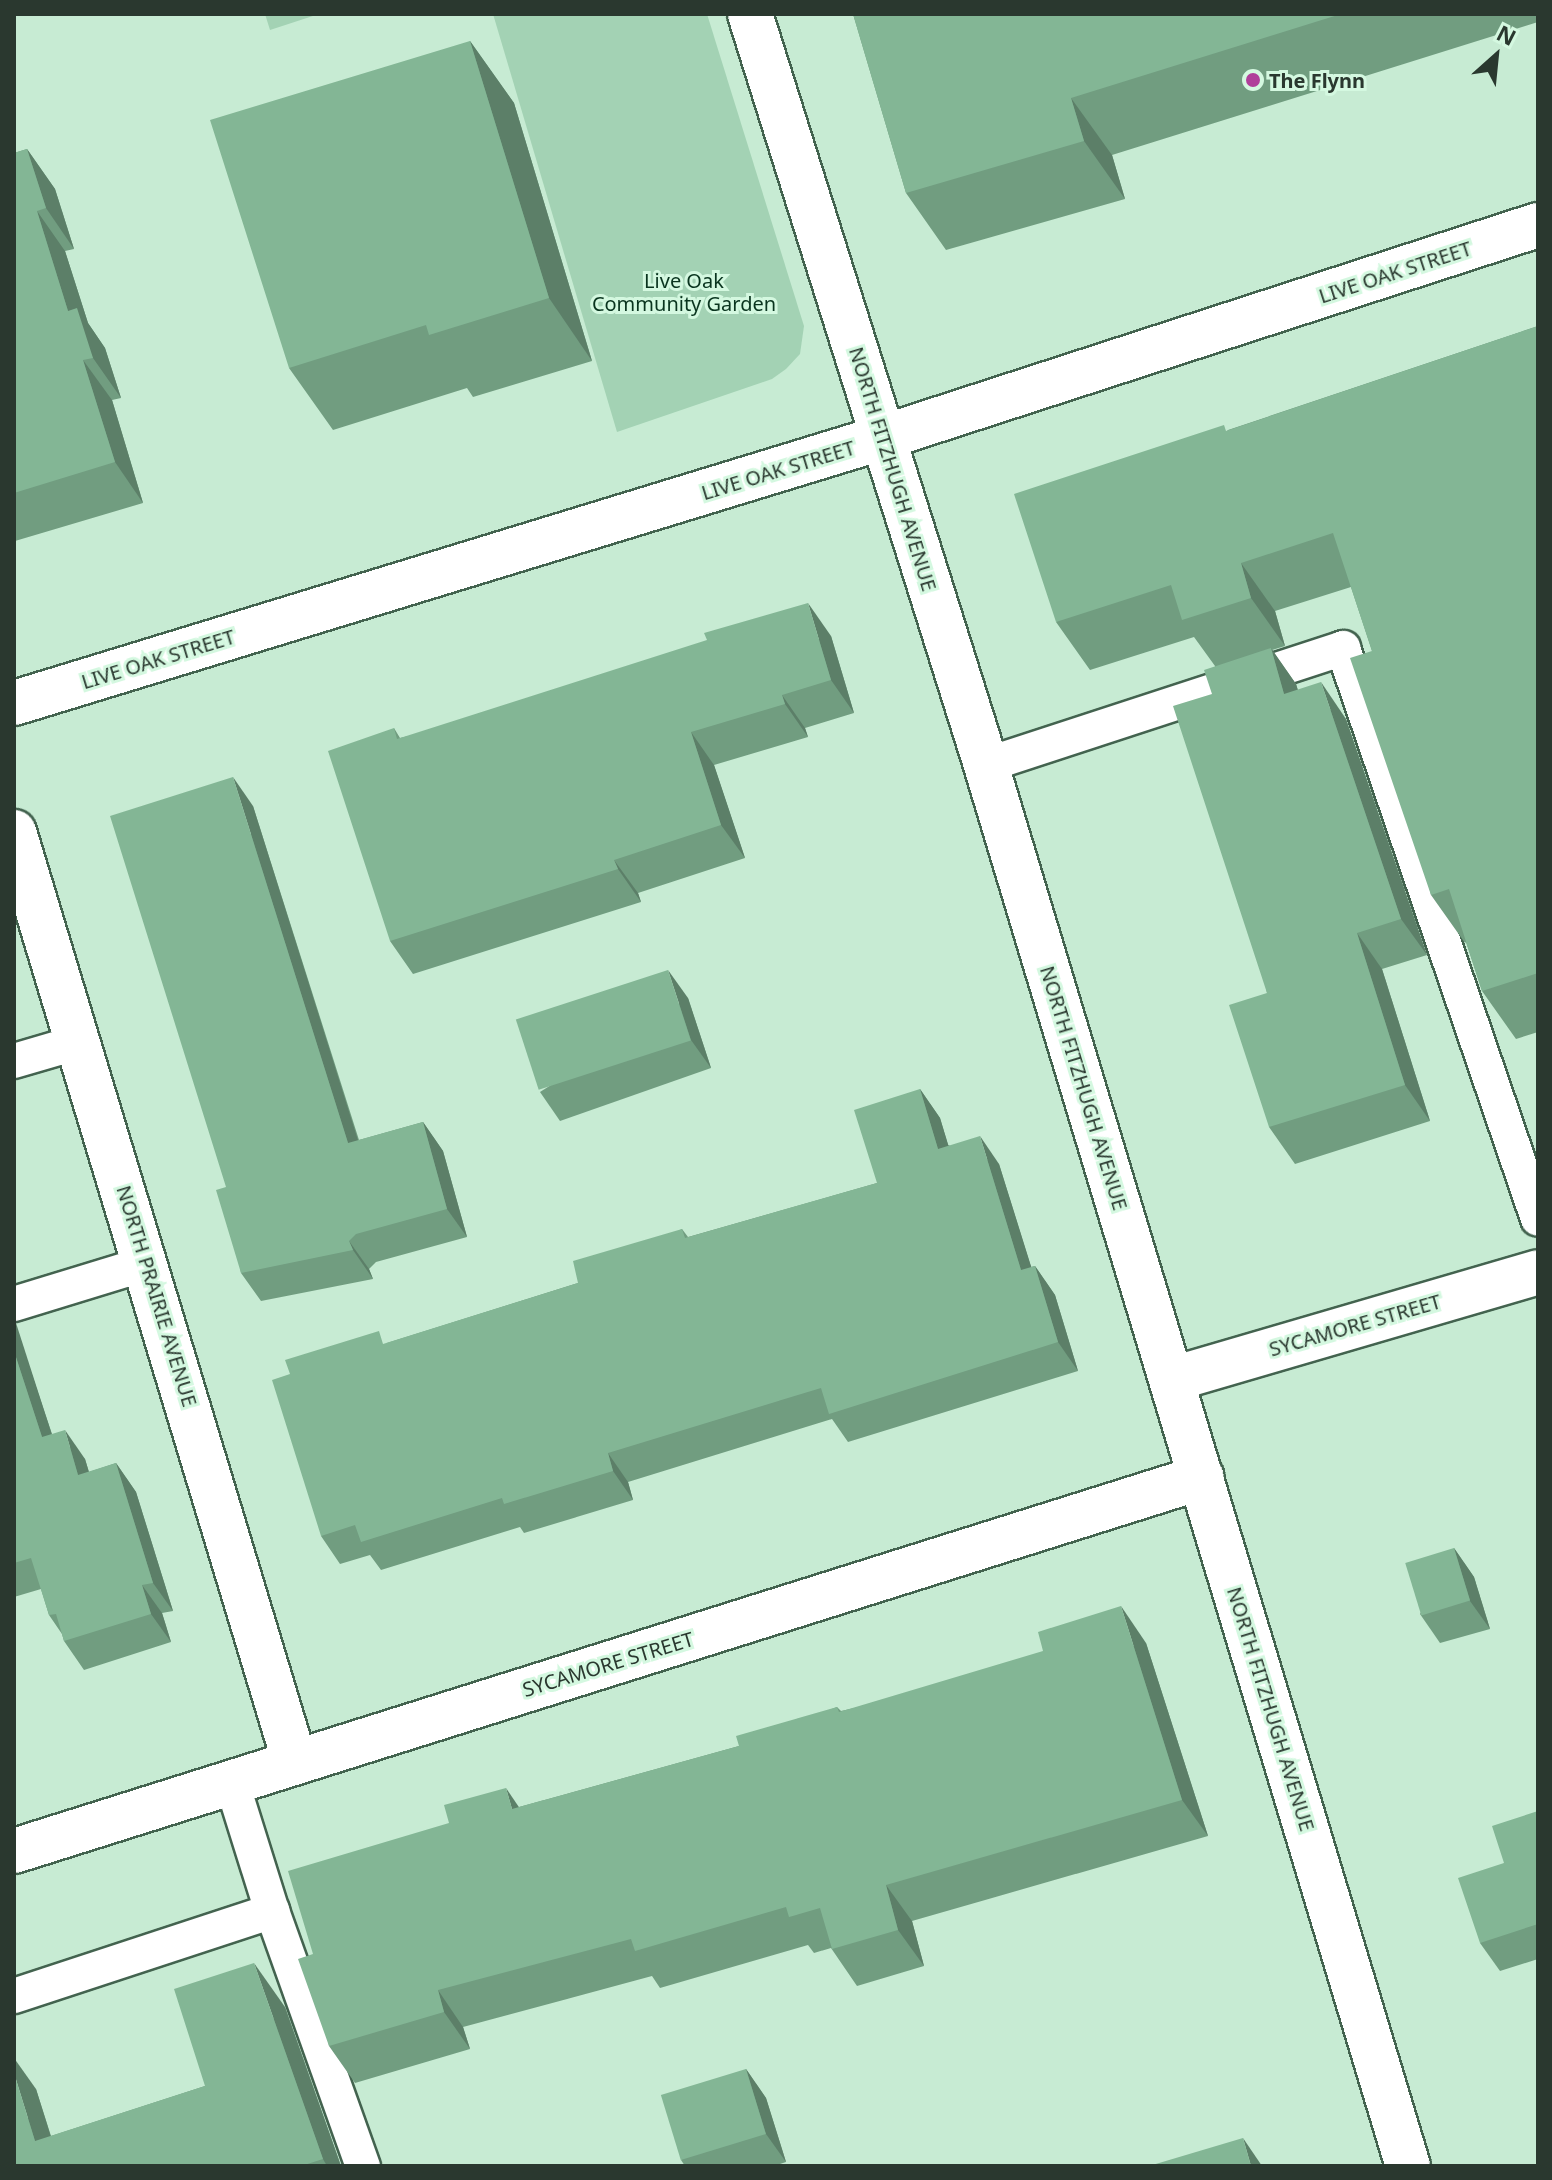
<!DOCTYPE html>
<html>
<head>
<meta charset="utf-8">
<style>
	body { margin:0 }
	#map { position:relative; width:1552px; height:2180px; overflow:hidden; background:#c7ebd3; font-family:"Noto Sans",sans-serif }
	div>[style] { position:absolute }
	.green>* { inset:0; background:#a3d2b4 }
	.roads { filter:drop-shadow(2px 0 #43634f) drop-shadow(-2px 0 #43634f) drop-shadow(0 2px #43634f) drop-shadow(0 -2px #43634f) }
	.service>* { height:34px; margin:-17px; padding:0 17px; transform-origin:17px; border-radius:17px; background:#fff }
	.minor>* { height:44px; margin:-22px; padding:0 22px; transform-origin:22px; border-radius:22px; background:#fff }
	.tertiary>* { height:44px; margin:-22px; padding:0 22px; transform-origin:22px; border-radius:22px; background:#fff }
	.wall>* { inset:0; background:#719d80 }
	.shaded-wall>* { inset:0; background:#5c7f68 }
	.building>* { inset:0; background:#83b695; transform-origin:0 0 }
	.dots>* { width:22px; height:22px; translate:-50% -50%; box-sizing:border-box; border:4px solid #d4f8e0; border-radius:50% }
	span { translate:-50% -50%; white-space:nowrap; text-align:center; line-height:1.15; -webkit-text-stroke:6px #d4f8e0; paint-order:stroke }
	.poi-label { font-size:20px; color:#2a382f; font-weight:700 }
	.left { translate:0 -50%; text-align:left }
	.street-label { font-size:20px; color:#2a382f }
	.park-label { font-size:20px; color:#09341e }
	.frame { position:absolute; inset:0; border:16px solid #2a382f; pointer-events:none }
	.north { position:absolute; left:1456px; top:16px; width:80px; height:80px; -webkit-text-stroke:6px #d4f8e0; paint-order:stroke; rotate:27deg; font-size:22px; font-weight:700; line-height:32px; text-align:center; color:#2a382f }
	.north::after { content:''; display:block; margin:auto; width:28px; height:36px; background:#2a382f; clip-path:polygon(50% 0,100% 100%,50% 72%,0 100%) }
</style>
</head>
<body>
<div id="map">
	<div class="green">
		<i style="clip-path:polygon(265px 14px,319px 14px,270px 30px)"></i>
		<i style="clip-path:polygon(493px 14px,707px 14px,804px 326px,800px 354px,786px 369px,772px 379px,617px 432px)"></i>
	</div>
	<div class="roads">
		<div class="service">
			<i style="left:986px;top:765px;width:376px;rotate:-18.1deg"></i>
			<i style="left:1343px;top:648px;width:603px;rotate:71.14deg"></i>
			<i style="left:14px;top:1061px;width:68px;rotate:-16.3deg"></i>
			<i style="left:14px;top:1304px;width:140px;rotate:-17deg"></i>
			<i style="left:272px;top:1911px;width:271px;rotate:70.4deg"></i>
			<i style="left:14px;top:1996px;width:272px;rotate:-18.2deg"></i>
			<i style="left:272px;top:1911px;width:134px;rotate:-107.4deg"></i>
		</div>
		<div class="minor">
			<i style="left:14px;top:832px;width:972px;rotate:73.2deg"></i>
			<i style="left:1173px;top:1379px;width:380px;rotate:-16.3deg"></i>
			<i style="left:14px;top:1851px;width:1245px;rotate:-17.47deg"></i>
		</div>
		<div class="tertiary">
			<i style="left:750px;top:14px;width:787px;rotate:72.55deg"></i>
			<i style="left:986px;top:765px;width:1463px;rotate:73.24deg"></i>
			<i style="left:14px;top:703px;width:910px;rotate:-17deg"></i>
			<i style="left:884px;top:437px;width:688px;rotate:-17.96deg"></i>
		</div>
	</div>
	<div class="wall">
		<i style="clip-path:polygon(853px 14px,1538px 14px,1538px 22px,1112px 155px,1125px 199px,946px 250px,906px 193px)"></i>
		<i style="clip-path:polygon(470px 41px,514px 103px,592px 361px,473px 397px,467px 388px,333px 430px,289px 368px)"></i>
		<i style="clip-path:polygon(27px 149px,55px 189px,74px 249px,65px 251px,88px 323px,105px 348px,121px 398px,112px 400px,143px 503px,15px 541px,14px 539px,14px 153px)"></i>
		<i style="clip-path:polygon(1538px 326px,1538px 1032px,1516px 1039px,1482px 991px,1466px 942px,1465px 943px,1431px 895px,1372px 651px,1351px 587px,1275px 611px,1285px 646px,1272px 650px,1296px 684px,1298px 690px,1346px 719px,1427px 955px,1382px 969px,1430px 1121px,1295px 1164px,1269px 1127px,1267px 993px,1212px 694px,1215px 666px,1194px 637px,1090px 670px,1056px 622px,1228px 430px)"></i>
		<i style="clip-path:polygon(831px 636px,854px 713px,805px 728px,808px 737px,714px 765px,745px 858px,638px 893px,641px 902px,413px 974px,390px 941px,394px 728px,400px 738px)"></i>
		<i style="clip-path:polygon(253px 806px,359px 1140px,423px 1122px,443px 1151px,467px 1237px,376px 1262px,369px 1269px,373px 1279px,261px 1301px,241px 1273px,226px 1187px)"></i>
		<i style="clip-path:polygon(688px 998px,711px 1068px,560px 1121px,540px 1092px)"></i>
		<i style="clip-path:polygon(920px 1089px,940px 1118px,948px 1145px,999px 1164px,1031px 1267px,1035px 1266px,1055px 1295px,1078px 1371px,848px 1442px,832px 1419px,628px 1482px,633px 1500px,524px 1533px,520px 1527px,381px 1570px,370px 1555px,340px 1564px,321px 1536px,387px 1343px,578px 1283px,682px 1229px,688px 1237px,877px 1183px)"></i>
		<i style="clip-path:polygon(14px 1321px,52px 1434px,85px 1459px,89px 1472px,116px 1463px,136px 1492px,173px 1611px,162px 1613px,171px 1642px,84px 1670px,64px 1641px,62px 1634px,49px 1615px,41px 1589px,14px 1597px)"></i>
		<i style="clip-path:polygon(1454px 1548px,1474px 1577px,1490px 1629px,1440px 1643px,1420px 1614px)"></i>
		<i style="clip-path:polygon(1146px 1643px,1208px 1836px,912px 1921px,924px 1966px,857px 1986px,831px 1948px,814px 1953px,808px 1945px,660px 1988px,652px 1976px,463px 2027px,470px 2049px,355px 2083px,329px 2046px,313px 1954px,519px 1807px,739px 1746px,837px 1707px,841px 1711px)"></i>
		<i style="clip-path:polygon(1538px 1811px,1538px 1959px,1500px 1971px,1480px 1943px,1504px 1863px)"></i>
		<i style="clip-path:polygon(285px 2007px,341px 2166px,14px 2166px,36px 2089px,51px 2136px,205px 2086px)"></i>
		<i style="clip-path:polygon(746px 2069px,766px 2098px,786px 2162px,774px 2166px,685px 2166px,681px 2160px)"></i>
	</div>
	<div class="shaded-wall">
		<i style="clip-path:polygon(470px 41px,514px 103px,592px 361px,549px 298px)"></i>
		<i style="clip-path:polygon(1071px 98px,1112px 155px,1125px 199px,1084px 141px)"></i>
		<i style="clip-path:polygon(27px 149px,55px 189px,74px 249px,46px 208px)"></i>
		<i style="clip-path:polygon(37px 211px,65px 251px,88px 323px,105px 348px,121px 398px,93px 358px,68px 311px)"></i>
		<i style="clip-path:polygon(83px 360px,112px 400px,143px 503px,115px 462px)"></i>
		<i style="clip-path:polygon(1241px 563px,1275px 611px,1285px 646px,1251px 598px)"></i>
		<i style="clip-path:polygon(808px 603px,831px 636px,854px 713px,831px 680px)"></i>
		<i style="clip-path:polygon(1271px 648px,1296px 684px,1309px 730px,1284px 694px)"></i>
		<i style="clip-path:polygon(1321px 682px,1346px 719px,1427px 955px,1401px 919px)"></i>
		<i style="clip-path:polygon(782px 695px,805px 728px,808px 737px,785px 704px)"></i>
		<i style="clip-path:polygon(691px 732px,714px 765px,745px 858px,721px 825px)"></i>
		<i style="clip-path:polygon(233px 777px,253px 806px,368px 1172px,348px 1143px)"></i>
		<i style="clip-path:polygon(614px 860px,638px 893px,641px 902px,618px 869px)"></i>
		<i style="clip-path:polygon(1357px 933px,1382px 969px,1430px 1121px,1405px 1085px)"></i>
		<i style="clip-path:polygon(668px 970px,688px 998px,711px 1068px,691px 1040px)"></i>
		<i style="clip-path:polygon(920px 1089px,940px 1118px,958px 1177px,938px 1149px)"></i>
		<i style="clip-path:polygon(423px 1122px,443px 1151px,467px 1237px,447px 1209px)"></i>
		<i style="clip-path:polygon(980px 1136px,999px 1164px,1041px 1298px,1021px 1270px)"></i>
		<i style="clip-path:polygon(349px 1241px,369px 1269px,373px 1279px,353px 1250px)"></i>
		<i style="clip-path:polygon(1035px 1266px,1055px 1295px,1078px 1371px,1058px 1342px)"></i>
		<i style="clip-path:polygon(14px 1321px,16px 1323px,62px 1466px,42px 1437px,14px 1351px)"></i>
		<i style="clip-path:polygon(65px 1430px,85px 1459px,98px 1503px,78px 1475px)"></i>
		<i style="clip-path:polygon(608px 1453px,628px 1482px,633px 1500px,613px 1471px)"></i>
		<i style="clip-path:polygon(116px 1463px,136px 1492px,173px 1611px,153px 1583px)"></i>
		<i style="clip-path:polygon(1454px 1548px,1474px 1577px,1490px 1629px,1470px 1601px)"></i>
		<i style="clip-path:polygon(142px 1585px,162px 1613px,171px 1642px,151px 1614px)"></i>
		<i style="clip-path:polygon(1121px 1606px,1146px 1643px,1208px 1836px,1182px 1800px)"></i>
		<i style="clip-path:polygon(506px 1788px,531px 1825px,512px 1809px)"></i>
		<i style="clip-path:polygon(886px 1885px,912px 1921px,924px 1966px,898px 1930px)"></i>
		<i style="clip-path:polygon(254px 1963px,285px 2007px,341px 2166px,327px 2166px,323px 2159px)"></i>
		<i style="clip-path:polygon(438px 1990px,463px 2027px,470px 2049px,444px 2012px)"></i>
		<i style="clip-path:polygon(14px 2058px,36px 2089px,60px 2166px,35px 2141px,14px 2073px)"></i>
		<i style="clip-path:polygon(746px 2069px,766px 2098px,786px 2162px,766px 2134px)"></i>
		<i style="clip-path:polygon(1243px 2138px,1262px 2166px,1251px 2166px)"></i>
	</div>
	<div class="building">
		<i style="clip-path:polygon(853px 14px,1341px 14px,1071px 98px,1084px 141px,906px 193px)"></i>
		<i style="clip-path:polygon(470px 41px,549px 298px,429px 335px,426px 325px,289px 368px,210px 120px)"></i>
		<i style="clip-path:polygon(27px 149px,46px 208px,37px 211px,68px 311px,77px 308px,93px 358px,83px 360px,115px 462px,14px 493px,14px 153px)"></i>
		<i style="clip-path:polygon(1538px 326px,1538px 973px,1482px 991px,1449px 889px,1431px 895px,1350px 658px,1372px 651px,1333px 533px,1241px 563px,1251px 598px,1182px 620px,1171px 585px,1056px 622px,1014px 494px,1224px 425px,1226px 431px)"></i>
		<i style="clip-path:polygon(808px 603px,831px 680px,782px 695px,785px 704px,691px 732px,721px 825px,614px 860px,618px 869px,390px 941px,328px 751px,394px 728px,397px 739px,707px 640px,704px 633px)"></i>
		<i style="clip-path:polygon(1271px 648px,1284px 694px,1321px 682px,1401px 919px,1357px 933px,1405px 1085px,1269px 1127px,1229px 1005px,1267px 993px,1173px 706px,1212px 694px,1204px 670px)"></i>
		<i style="clip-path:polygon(233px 777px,348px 1143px,423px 1122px,447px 1209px,356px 1234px,349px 1241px,353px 1250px,241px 1273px,216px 1190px,226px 1187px,110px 816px)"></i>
		<i style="left:668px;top:970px;width:74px;height:160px;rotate:72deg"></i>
		<i style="clip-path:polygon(920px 1089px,938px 1149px,980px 1136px,1021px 1270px,1035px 1266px,1058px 1342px,829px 1414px,821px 1388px,608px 1453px,613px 1471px,504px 1504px,502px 1498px,361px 1542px,355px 1525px,321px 1536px,272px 1380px,290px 1374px,285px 1360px,379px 1331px,383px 1344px,578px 1283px,573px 1261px,682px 1229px,685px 1238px,877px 1183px,854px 1110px)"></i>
		<i style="clip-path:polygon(14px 1351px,42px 1437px,65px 1430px,78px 1475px,116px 1463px,153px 1583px,142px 1585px,151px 1614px,64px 1641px,56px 1614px,49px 1615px,31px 1558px,14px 1563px)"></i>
		<i style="left:1454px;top:1548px;width:55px;height:51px;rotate:73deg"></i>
		<i style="clip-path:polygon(1121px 1606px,1182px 1800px,886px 1885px,898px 1930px,832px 1949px,820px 1908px,789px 1917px,786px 1907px,635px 1951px,631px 1939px,438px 1990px,444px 2012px,329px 2046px,298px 1959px,313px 1954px,288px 1871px,449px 1823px,444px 1805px,506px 1788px,512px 1809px,739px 1746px,736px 1736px,837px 1707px,839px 1712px,1043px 1651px,1038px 1632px)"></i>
		<i style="clip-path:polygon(1538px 1811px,1538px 1924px,1480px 1943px,1458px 1878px,1504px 1863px,1492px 1826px)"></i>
		<i style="clip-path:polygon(254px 1963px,323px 2159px,301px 2166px,14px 2166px,14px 2073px,35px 2141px,205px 2086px,174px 1989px)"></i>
		<i style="left:746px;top:2069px;width:68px;height:89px;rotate:73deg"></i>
		<i style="clip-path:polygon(1243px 2138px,1251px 2166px,1149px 2166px)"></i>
	</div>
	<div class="dots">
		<i style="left:1253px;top:80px;background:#b03f9a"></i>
	</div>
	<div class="poi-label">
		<span class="left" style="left:1269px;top:80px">The Flynn</span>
	</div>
	<div class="street-label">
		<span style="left:1395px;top:272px;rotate:-18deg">LIVE OAK STREET</span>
		<span style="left:893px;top:469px;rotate:73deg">NORTH FITZHUGH AVENUE</span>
		<span style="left:778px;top:470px;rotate:-17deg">LIVE OAK STREET</span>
		<span style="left:158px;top:659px;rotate:-17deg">LIVE OAK STREET</span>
		<span style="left:1084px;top:1088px;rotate:73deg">NORTH FITZHUGH AVENUE</span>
		<span style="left:157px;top:1296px;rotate:73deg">NORTH PRAIRIE AVENUE</span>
		<span style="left:1355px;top:1325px;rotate:-16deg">SYCAMORE STREET</span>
		<span style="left:608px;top:1664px;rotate:-17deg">SYCAMORE STREET</span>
		<span style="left:1271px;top:1709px;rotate:73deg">NORTH FITZHUGH AVENUE</span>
	</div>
	<div class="park-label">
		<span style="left:684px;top:292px">Live Oak<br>Community Garden</span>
	</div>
	<div class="frame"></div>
	<div class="north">N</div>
</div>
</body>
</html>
